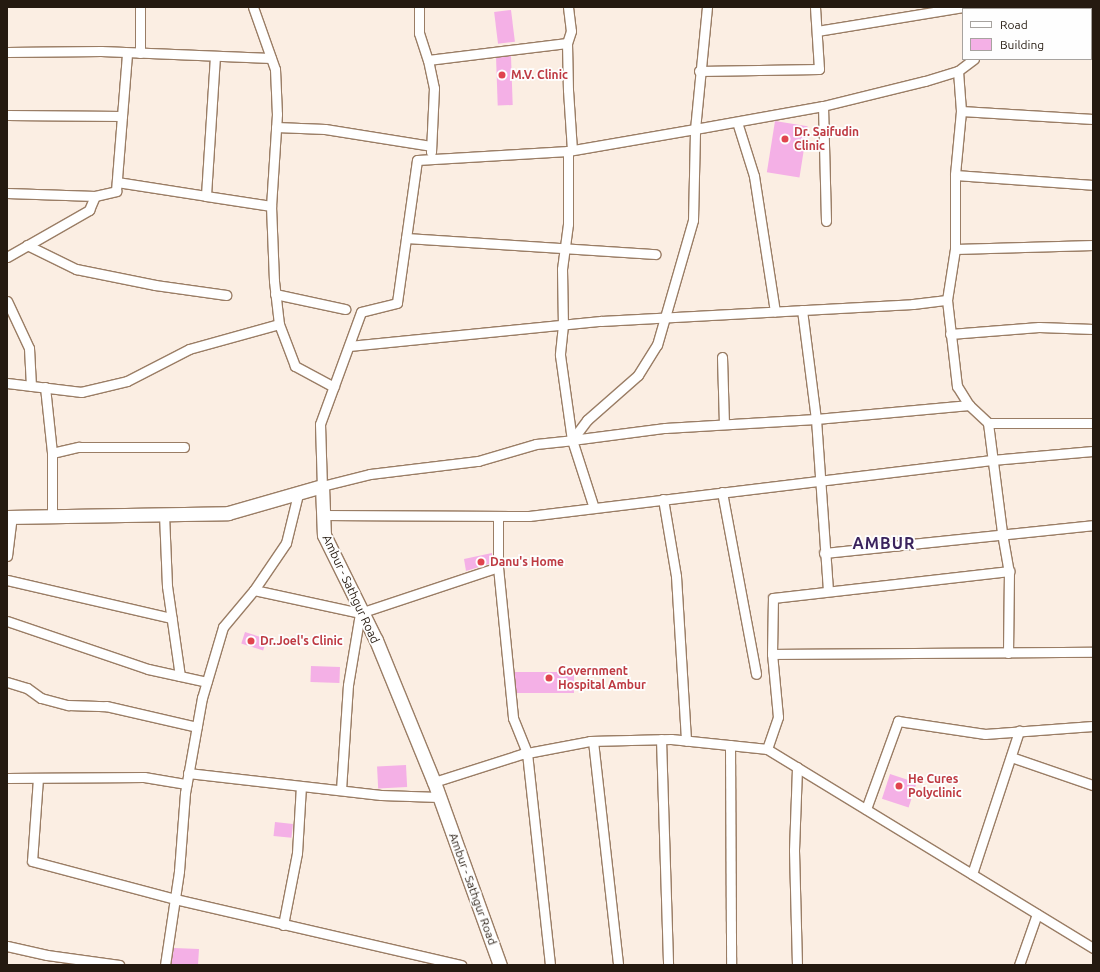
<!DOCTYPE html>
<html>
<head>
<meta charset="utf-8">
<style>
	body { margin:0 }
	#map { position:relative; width:1100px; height:972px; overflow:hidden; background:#fbeee3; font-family:Ubuntu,sans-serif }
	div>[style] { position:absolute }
	.building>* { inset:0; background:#f4b0e6; transform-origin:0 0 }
	.roads { filter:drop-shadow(1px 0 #9a7d65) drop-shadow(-1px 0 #9a7d65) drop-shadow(0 1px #9a7d65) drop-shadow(0 -1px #9a7d65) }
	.street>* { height:9px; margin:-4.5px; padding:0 4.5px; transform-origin:4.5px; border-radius:4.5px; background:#fff }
	.secondary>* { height:13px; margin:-6.5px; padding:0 6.5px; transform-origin:6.5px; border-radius:6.5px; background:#fff }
	.dots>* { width:11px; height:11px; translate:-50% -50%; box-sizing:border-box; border:2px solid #fefefe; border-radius:50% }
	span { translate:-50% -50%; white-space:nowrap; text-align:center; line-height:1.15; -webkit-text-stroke:3.5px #fefefe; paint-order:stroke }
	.health-label { font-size:12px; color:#be3a42; font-weight:700 }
	.left { translate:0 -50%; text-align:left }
	.street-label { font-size:12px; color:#251a10 }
	.district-label { font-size:16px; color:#3a235d; font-weight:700; letter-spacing:1px }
	.frame { position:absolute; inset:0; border:8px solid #251a10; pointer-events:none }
	.legend { position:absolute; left:962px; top:8px; width:130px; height:52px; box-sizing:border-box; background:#fefefe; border:1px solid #a7a39f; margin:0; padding:5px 7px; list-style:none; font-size:12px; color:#251a10 }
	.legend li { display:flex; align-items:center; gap:8px; height:20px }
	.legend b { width:20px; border:1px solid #a7a39f }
</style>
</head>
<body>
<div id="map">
	<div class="building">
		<i style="left:511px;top:10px;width:32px;height:17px;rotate:83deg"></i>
		<i style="left:511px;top:56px;width:49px;height:15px;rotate:88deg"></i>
		<i style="left:775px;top:121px;width:33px;height:52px;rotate:9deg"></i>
		<i style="clip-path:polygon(492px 553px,492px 563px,466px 571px,464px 559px)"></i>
		<i style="left:245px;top:632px;width:23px;height:12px;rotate:18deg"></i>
		<i style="left:311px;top:666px;width:29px;height:16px;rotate:2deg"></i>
		<i style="left:514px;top:672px;width:60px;height:21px"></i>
		<i style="left:406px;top:765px;width:22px;height:29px;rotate:87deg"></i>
		<i style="left:890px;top:774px;width:28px;height:26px;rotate:18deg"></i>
		<i style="left:275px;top:822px;width:18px;height:14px;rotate:6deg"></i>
		<i style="clip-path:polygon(174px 948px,199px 949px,198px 965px,171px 965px)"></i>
	</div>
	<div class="roads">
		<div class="street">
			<i style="left:253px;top:7px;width:66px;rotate:70.5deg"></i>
			<i style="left:275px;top:69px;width:45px;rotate:87.5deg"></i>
			<i style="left:277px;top:114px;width:92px;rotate:93.7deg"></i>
			<i style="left:271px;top:206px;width:75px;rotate:87.7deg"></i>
			<i style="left:274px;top:281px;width:43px;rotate:83.4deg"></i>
			<i style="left:279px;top:324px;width:45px;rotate:69.1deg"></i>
			<i style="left:295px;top:366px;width:44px;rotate:28.3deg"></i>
			<i style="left:419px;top:7px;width:26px;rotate:90deg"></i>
			<i style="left:419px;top:33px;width:28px;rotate:72deg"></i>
			<i style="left:428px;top:60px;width:29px;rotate:78deg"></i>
			<i style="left:434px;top:88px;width:64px;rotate:92.7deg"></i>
			<i style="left:568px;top:7px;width:24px;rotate:83deg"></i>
			<i style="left:571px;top:31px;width:13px;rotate:108deg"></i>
			<i style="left:567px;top:43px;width:47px;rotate:88.8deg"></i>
			<i style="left:568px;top:90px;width:60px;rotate:86.2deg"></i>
			<i style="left:707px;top:7px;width:123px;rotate:95.6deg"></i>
			<i style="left:695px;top:129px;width:129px;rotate:170.2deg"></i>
			<i style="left:568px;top:151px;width:151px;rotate:176.6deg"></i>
			<i style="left:417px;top:160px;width:144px;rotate:98deg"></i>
			<i style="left:397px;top:303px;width:37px;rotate:166deg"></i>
			<i style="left:361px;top:312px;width:119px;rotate:110.1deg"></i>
			<i style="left:320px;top:424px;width:62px;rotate:88.2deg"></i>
			<i style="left:322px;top:486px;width:49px;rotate:-14deg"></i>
			<i style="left:370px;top:474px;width:109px;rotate:-6.9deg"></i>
			<i style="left:478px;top:461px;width:60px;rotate:-16.3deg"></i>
			<i style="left:536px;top:444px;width:36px;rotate:-6deg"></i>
			<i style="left:572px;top:440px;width:25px;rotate:-53deg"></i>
			<i style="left:587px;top:420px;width:68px;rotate:-41.4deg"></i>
			<i style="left:638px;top:375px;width:36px;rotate:-58deg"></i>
			<i style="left:657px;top:345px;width:130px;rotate:-73.9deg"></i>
			<i style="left:693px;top:220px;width:91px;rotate:-88.7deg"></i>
			<i style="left:695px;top:129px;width:130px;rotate:-10.2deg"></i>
			<i style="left:823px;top:106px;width:105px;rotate:-13.8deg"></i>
			<i style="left:925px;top:81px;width:34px;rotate:-17deg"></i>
			<i style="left:958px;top:71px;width:20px;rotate:-37deg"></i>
			<i style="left:1030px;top:9px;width:3px;rotate:-45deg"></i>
			<i style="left:817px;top:31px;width:148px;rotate:-9.3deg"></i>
			<i style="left:1091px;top:50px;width:2px"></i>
			<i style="left:7px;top:52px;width:94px;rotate:-0.6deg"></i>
			<i style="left:101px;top:51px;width:170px;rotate:2.4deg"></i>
			<i style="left:140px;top:53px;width:46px;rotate:-90deg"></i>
			<i style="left:215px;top:56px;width:140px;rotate:93.7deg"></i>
			<i style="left:206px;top:196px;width:66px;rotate:8.7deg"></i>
			<i style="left:428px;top:60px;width:140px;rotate:-7deg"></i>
			<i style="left:699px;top:71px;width:120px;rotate:-1deg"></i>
			<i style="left:819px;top:69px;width:62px;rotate:-93.7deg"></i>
			<i style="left:958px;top:71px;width:40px;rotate:85.7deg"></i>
			<i style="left:961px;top:111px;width:64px;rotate:95.4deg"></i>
			<i style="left:955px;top:175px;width:74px;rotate:90deg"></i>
			<i style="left:955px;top:249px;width:52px;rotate:98.9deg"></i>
			<i style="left:947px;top:300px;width:87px;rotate:83.4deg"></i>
			<i style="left:957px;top:386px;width:22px;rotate:58deg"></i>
			<i style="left:969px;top:405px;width:26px;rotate:43deg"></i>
			<i style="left:988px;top:423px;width:105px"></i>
			<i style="left:823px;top:106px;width:115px;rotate:88.5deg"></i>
			<i style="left:961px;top:111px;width:132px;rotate:3.5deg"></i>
			<i style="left:7px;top:115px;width:115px;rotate:0.5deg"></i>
			<i style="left:737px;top:122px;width:57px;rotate:72.5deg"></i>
			<i style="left:754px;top:176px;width:137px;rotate:81.2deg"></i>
			<i style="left:276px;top:127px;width:49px;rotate:2.3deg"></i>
			<i style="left:325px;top:129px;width:107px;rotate:9.1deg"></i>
			<i style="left:568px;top:151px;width:73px;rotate:90deg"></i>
			<i style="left:568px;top:224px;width:45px;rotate:97.6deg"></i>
			<i style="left:562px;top:269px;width:56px;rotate:89deg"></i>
			<i style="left:563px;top:325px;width:30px;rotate:96deg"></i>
			<i style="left:560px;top:355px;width:86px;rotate:82deg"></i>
			<i style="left:572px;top:440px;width:71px;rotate:72.1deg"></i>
			<i style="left:955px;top:175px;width:138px;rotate:4.1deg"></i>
			<i style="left:117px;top:182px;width:90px;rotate:8.9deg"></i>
			<i style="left:7px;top:193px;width:88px;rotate:2deg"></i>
			<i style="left:406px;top:238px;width:250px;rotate:3.7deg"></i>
			<i style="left:27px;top:245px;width:55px;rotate:26.1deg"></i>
			<i style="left:76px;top:269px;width:81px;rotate:11.4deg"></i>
			<i style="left:155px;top:285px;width:72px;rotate:8deg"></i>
			<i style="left:955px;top:249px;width:138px;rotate:-1.7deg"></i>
			<i style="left:7px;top:257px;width:95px;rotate:-29.8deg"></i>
			<i style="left:89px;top:210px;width:15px;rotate:-67deg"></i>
			<i style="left:95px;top:196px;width:22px;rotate:-13deg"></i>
			<i style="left:116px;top:191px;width:138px;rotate:-85.4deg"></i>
			<i style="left:275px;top:294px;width:72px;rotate:12.1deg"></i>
			<i style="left:7px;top:301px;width:52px;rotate:64.9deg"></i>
			<i style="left:29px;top:348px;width:38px;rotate:87deg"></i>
			<i style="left:802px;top:310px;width:110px;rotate:82.7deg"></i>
			<i style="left:816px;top:419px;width:172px;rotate:86deg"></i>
			<i style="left:950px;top:334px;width:89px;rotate:-4.5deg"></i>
			<i style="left:1039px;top:327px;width:54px;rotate:2.1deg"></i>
			<i style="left:349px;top:346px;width:253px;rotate:-5.7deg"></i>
			<i style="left:601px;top:321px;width:312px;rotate:-3.1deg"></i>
			<i style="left:913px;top:304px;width:34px;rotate:-7deg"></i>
			<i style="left:722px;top:357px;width:67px;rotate:88.3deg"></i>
			<i style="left:7px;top:383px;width:75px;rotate:6.9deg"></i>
			<i style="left:81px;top:392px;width:47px;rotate:-13.4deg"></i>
			<i style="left:127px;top:381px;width:70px;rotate:-27.3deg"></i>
			<i style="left:189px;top:349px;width:93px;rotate:-15.5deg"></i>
			<i style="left:45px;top:387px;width:66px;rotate:83.9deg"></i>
			<i style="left:52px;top:453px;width:63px;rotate:90deg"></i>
			<i style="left:988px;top:423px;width:111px;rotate:82.7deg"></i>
			<i style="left:1002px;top:533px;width:39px;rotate:80deg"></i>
			<i style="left:1009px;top:571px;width:82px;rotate:90.7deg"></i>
			<i style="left:572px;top:440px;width:94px;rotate:-7.4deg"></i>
			<i style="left:665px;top:428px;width:151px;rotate:-3.4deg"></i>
			<i style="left:816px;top:419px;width:154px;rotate:-5.2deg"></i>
			<i style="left:52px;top:453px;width:28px;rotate:-13deg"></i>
			<i style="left:79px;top:447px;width:105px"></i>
			<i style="left:722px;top:492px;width:185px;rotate:79.4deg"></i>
			<i style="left:663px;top:499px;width:78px;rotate:80.4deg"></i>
			<i style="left:676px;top:576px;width:165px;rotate:86.5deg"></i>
			<i style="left:164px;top:514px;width:72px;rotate:87.6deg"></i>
			<i style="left:167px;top:586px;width:91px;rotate:81.8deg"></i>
			<i style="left:323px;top:515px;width:206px;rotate:0.3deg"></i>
			<i style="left:529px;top:516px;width:466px;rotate:-6.9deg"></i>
			<i style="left:992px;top:460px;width:101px;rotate:-5.1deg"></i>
			<i style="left:498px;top:516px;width:51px;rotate:90deg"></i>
			<i style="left:498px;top:567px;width:152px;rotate:84.3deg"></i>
			<i style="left:513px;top:718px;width:38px;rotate:68deg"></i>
			<i style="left:527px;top:753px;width:213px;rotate:83.8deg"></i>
			<i style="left:824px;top:553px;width:270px;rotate:-5.9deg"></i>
			<i style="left:7px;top:556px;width:39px;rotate:-83deg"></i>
			<i style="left:7px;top:580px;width:169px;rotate:13deg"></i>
			<i style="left:254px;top:590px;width:108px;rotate:12.2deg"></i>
			<i style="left:360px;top:613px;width:145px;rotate:-18.4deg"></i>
			<i style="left:7px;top:621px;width:149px;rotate:18.8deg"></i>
			<i style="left:148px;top:669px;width:60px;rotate:12.4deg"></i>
			<i style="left:772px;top:654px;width:321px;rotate:-0.4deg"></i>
			<i style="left:7px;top:682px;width:21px;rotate:17deg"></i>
			<i style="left:27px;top:688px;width:17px;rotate:36deg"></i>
			<i style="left:41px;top:698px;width:28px;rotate:15deg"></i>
			<i style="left:68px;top:705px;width:38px;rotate:2deg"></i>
			<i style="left:106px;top:706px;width:93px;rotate:13deg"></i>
			<i style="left:661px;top:739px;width:226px;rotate:88.2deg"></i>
			<i style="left:593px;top:741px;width:225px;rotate:83.6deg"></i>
			<i style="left:730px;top:745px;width:220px;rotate:89.7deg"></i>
			<i style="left:767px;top:749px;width:34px;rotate:-71deg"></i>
			<i style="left:778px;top:717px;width:63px;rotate:-95.4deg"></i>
			<i style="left:772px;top:654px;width:56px;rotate:-89deg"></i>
			<i style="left:773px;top:598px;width:238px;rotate:-6.5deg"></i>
			<i style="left:1011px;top:757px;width:87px;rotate:18.9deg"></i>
			<i style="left:188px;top:773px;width:194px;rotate:6.5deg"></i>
			<i style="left:381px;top:795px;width:58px;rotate:2deg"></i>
			<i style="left:7px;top:778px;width:137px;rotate:-0.4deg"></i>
			<i style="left:144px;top:777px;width:43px;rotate:9.5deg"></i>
			<i style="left:38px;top:778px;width:83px;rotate:94.1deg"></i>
			<i style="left:32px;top:861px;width:148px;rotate:14.9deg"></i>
			<i style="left:175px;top:899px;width:294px;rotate:13deg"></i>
			<i style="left:434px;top:782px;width:92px;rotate:-17.7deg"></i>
			<i style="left:522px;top:754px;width:69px;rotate:-10.8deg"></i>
			<i style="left:590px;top:741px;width:81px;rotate:-1.4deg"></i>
			<i style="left:671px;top:739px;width:97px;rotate:5.9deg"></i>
			<i style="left:767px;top:749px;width:382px;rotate:31.4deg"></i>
			<i style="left:341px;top:790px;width:105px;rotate:-86.2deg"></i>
			<i style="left:348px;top:685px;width:73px;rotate:-80.5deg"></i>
			<i style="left:866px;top:809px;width:94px;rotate:-70deg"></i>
			<i style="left:898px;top:721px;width:88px;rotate:8.5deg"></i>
			<i style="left:985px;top:734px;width:108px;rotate:-4.2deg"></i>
			<i style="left:972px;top:874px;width:151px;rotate:-71.8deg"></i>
			<i style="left:283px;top:925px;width:73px;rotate:-79deg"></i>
			<i style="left:297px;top:853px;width:67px;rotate:-86.6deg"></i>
			<i style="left:7px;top:946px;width:41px;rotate:12.7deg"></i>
			<i style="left:47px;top:955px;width:73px;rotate:7.9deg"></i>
			<i style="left:165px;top:965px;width:95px;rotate:-81.5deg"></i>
			<i style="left:179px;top:871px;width:78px;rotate:-85.6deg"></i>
			<i style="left:185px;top:793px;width:97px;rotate:-79.9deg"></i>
			<i style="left:202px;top:698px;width:74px;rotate:-73.5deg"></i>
			<i style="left:223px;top:627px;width:48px;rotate:-50deg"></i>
			<i style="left:254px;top:590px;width:57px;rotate:-55.8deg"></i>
			<i style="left:286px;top:543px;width:50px;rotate:-76.2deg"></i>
			<i style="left:797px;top:965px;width:115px;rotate:-91.5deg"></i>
			<i style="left:794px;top:850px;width:83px;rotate:-87.9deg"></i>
			<i style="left:1019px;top:965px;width:54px;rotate:-70.6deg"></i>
		</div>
		<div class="secondary">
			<i style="left:7px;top:517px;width:221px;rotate:-1deg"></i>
			<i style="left:228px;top:513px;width:98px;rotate:-16deg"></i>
			<i style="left:322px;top:486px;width:49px;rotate:87.7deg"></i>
			<i style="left:324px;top:535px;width:117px;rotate:63.7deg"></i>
			<i style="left:376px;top:640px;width:153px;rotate:67.8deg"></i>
			<i style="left:434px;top:782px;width:195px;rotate:70.2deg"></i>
		</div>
	</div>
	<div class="dots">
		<i style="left:502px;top:75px;background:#e0444e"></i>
		<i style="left:785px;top:139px;background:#e0444e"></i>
		<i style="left:481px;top:562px;background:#e0444e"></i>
		<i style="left:251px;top:641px;background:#e0444e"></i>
		<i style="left:549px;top:678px;background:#e0444e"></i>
		<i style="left:899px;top:786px;background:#e0444e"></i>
	</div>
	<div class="health-label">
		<span class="left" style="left:511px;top:75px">M.V. Clinic</span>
		<span class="left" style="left:794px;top:139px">Dr. Saifudin<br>Clinic</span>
		<span class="left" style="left:490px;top:562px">Danu's Home</span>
		<span class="left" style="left:260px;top:641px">Dr.Joel's Clinic</span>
		<span class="left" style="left:558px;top:678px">Government<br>Hospital Ambur</span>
		<span class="left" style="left:908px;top:786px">He Cures<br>Polyclinic</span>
	</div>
	<div class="street-label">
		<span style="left:351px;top:589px;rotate:65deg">Ambur - Sathgur Road</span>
		<span style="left:473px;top:889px;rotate:70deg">Ambur - Sathgur Road</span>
	</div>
	<div class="district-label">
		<span style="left:884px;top:543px">AMBUR</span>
	</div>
	<div class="frame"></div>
	<ul class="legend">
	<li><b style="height:5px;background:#fff"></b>Road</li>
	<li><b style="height:11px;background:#f4b0e6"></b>Building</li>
	</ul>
</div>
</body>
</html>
